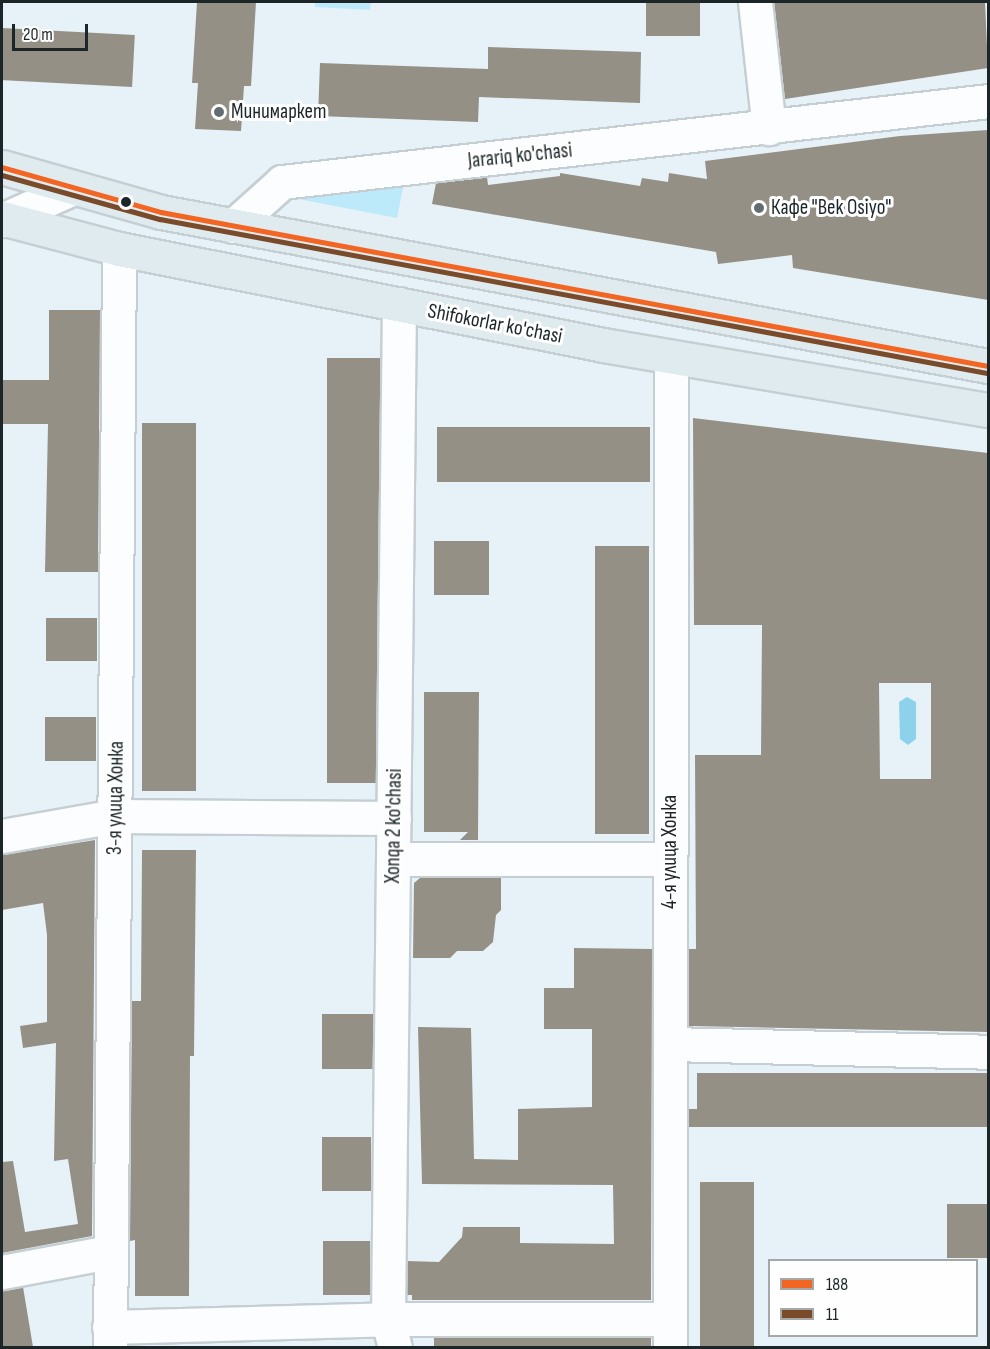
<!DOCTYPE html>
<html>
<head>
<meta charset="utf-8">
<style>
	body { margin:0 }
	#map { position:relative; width:990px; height:1349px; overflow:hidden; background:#e6f2f7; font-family:"Sofia Sans Condensed",sans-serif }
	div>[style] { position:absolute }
	.green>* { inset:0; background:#bceafa }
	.water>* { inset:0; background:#8dd2ea }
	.building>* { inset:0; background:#959086; transform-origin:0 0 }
	.roads { filter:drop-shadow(2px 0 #c5cfd3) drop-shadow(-2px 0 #c5cfd3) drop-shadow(0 2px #c5cfd3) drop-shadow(0 -2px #c5cfd3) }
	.minor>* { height:33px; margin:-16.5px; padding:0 16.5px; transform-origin:16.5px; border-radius:16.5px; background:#fbfdfe }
	.major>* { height:33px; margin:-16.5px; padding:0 16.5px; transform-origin:16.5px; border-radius:16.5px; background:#dfebef }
	.bus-1>* { height:4.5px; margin:-2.25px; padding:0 2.25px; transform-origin:2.25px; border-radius:2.25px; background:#f26522 }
	.bus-2>* { height:4.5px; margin:-2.25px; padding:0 2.25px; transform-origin:2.25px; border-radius:2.25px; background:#7a4b2a }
	.dots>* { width:16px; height:16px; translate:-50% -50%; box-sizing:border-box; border:3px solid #fefefe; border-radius:50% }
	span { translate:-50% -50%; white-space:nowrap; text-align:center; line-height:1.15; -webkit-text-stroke:6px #fefefe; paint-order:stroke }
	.poi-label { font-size:21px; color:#1c2629 }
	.left { translate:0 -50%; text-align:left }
	.street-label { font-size:21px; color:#1c2629 }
	.frame { position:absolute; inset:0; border:3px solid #1c2629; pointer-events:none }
	.legend { position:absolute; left:768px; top:1259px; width:210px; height:78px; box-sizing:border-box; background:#fefefe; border:2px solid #a4a8a9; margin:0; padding:8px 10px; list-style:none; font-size:18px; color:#1c2629 }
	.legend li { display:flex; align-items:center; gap:12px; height:30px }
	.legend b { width:30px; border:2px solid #a4a8a9 }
	.scale { position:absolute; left:12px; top:24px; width:76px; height:27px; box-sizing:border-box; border:3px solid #1c2629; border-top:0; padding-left:8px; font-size:18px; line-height:21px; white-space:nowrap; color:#1c2629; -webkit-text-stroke:4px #fefefe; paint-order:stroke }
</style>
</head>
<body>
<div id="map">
	<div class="green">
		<i style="clip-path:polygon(315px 2px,371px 2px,370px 10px,315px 7px)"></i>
		<i style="clip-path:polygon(404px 183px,397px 218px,293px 198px)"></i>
	</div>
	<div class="water">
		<i style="clip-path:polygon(907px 697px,916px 702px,916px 739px,908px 745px,900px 739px,899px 702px)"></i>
	</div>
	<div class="building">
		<i style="clip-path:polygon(197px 2px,256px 2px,251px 86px,244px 86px,241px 131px,195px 129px,198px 83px,192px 83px)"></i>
		<i style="left:646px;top:2px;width:54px;height:34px"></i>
		<i style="clip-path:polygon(774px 2px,985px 2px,988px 68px,785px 99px)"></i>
		<i style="left:2px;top:28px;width:133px;height:52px;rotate:3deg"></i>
		<i style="clip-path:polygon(488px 47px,641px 52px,640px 103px,479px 97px,478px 122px,318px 116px,320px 63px,488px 69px)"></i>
		<i style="clip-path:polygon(988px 130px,988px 300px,793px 268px,792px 255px,718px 264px,716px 252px,432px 204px,436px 183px,487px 177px,488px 185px,560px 176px,560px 173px,640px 186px,642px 178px,668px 182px,669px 173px,707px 179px,705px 161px,900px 136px)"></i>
		<i style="clip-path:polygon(49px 310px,100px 310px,98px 572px,45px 572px,48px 424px,2px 424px,2px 380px,49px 380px)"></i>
		<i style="left:327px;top:358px;width:53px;height:425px"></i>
		<i style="clip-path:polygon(evenodd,693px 418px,988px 453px,988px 1032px,689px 1026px,689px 949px,696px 949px,695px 755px,761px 755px,762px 625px,694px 625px,693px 418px,879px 683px,931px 683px,931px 779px,880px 779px,879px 683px)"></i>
		<i style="left:142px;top:423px;width:54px;height:368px"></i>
		<i style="left:437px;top:427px;width:213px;height:55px"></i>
		<i style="left:434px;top:541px;width:55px;height:54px"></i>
		<i style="left:595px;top:546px;width:54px;height:288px"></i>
		<i style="left:46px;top:618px;width:51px;height:43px"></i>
		<i style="clip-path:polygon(424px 692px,479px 692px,478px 840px,460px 840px,468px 832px,424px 832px)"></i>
		<i style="left:45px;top:717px;width:51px;height:44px"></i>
		<i style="clip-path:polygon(95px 840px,92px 1236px,2px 1253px,2px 1162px,13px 1161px,25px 1232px,78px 1224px,68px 1159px,54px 1161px,56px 1043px,23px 1048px,20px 1026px,47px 1022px,47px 935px,43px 903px,2px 910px,2px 855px)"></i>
		<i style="clip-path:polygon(142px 850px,196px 850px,194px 1056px,190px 1056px,189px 1296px,135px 1296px,135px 1240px,130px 1241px,132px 1001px,141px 1001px)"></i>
		<i style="clip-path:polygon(420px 878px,501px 878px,501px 910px,496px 915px,493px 942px,483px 951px,457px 951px,450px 958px,413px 958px,414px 883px)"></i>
		<i style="clip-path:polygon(574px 948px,652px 949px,651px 1300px,412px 1300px,412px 1295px,407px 1295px,407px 1261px,439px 1262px,462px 1237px,463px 1227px,520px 1227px,520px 1243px,614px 1244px,613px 1185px,422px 1184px,418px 1027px,471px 1028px,474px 1159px,518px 1160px,518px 1109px,592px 1107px,592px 1029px,544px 1029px,544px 988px,574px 988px)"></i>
		<i style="left:322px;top:1014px;width:51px;height:55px"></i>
		<i style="clip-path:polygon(697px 1073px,988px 1073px,988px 1127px,689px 1127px,689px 1109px,697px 1109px)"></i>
		<i style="left:322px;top:1137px;width:49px;height:54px"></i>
		<i style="left:700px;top:1182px;width:54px;height:165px"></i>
		<i style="left:947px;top:1204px;width:41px;height:54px"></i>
		<i style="left:323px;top:1241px;width:47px;height:54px"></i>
		<i style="clip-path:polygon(23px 1287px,33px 1347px,2px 1347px,2px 1290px)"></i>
		<i style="left:434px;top:1338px;width:217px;height:9px"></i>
	</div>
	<div class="roads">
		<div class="minor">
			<i style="left:755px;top:2px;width:127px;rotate:83.7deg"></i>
			<i style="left:2px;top:220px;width:76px;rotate:-24.2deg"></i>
			<i style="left:233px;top:226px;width:66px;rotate:-41.9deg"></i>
			<i style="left:282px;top:182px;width:711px;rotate:-6.54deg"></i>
			<i style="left:2px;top:836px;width:116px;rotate:-10deg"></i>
			<i style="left:116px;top:816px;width:278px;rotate:0.4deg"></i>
			<i style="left:393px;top:859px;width:277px"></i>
			<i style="left:670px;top:1044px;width:318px;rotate:1.4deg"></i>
			<i style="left:2px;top:1272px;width:109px;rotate:-10.6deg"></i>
			<i style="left:109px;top:1327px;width:279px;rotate:-1.6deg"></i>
			<i style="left:388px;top:1319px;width:281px"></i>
			<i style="left:110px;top:1348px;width:1099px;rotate:-89.53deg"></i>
			<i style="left:395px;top:1348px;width:30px;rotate:-104deg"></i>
			<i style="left:388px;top:1319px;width:1015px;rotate:-89.38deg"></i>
			<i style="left:670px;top:1348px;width:991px;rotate:-89.94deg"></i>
		</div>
		<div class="major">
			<i style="left:2px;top:167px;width:165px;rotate:15.8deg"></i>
			<i style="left:161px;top:212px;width:841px;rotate:10.55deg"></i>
			<i style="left:2px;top:218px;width:121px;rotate:14.8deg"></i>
			<i style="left:119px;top:249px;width:493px;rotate:11.2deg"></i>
			<i style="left:603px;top:345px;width:390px;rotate:9.6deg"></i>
		</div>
	</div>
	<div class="bus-1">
		<i style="left:2px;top:167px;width:165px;rotate:15.8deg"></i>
		<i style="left:161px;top:212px;width:841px;rotate:10.55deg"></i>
	</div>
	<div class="bus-2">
		<i style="left:2px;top:175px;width:164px;rotate:15.6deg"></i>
		<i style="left:160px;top:219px;width:841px;rotate:10.55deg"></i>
	</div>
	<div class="dots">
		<i style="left:219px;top:112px;background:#636d71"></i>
		<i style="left:126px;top:202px;background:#1c2629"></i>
		<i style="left:759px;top:208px;background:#636d71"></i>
	</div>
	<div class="poi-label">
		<span class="left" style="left:231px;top:112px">Минимаркет</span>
		<span class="left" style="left:771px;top:208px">Кафе "Bek Osiyo"</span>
	</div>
	<div class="street-label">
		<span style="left:520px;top:156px;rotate:-6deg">Jarariq ko'chasi</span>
		<span style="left:495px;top:324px;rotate:11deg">Shifokorlar ko'chasi</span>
		<span style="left:116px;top:798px;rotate:-89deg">3-я улица Хонка</span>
		<span style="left:394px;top:826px;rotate:-89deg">Xonqa 2 ko'chasi</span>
		<span style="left:670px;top:852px;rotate:-90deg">4-я улица Хонка</span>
	</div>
	<div class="frame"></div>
	<ul class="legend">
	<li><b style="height:8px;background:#f26522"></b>188</li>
	<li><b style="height:8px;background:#7a4b2a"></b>11</li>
	</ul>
	<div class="scale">20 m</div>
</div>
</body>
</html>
